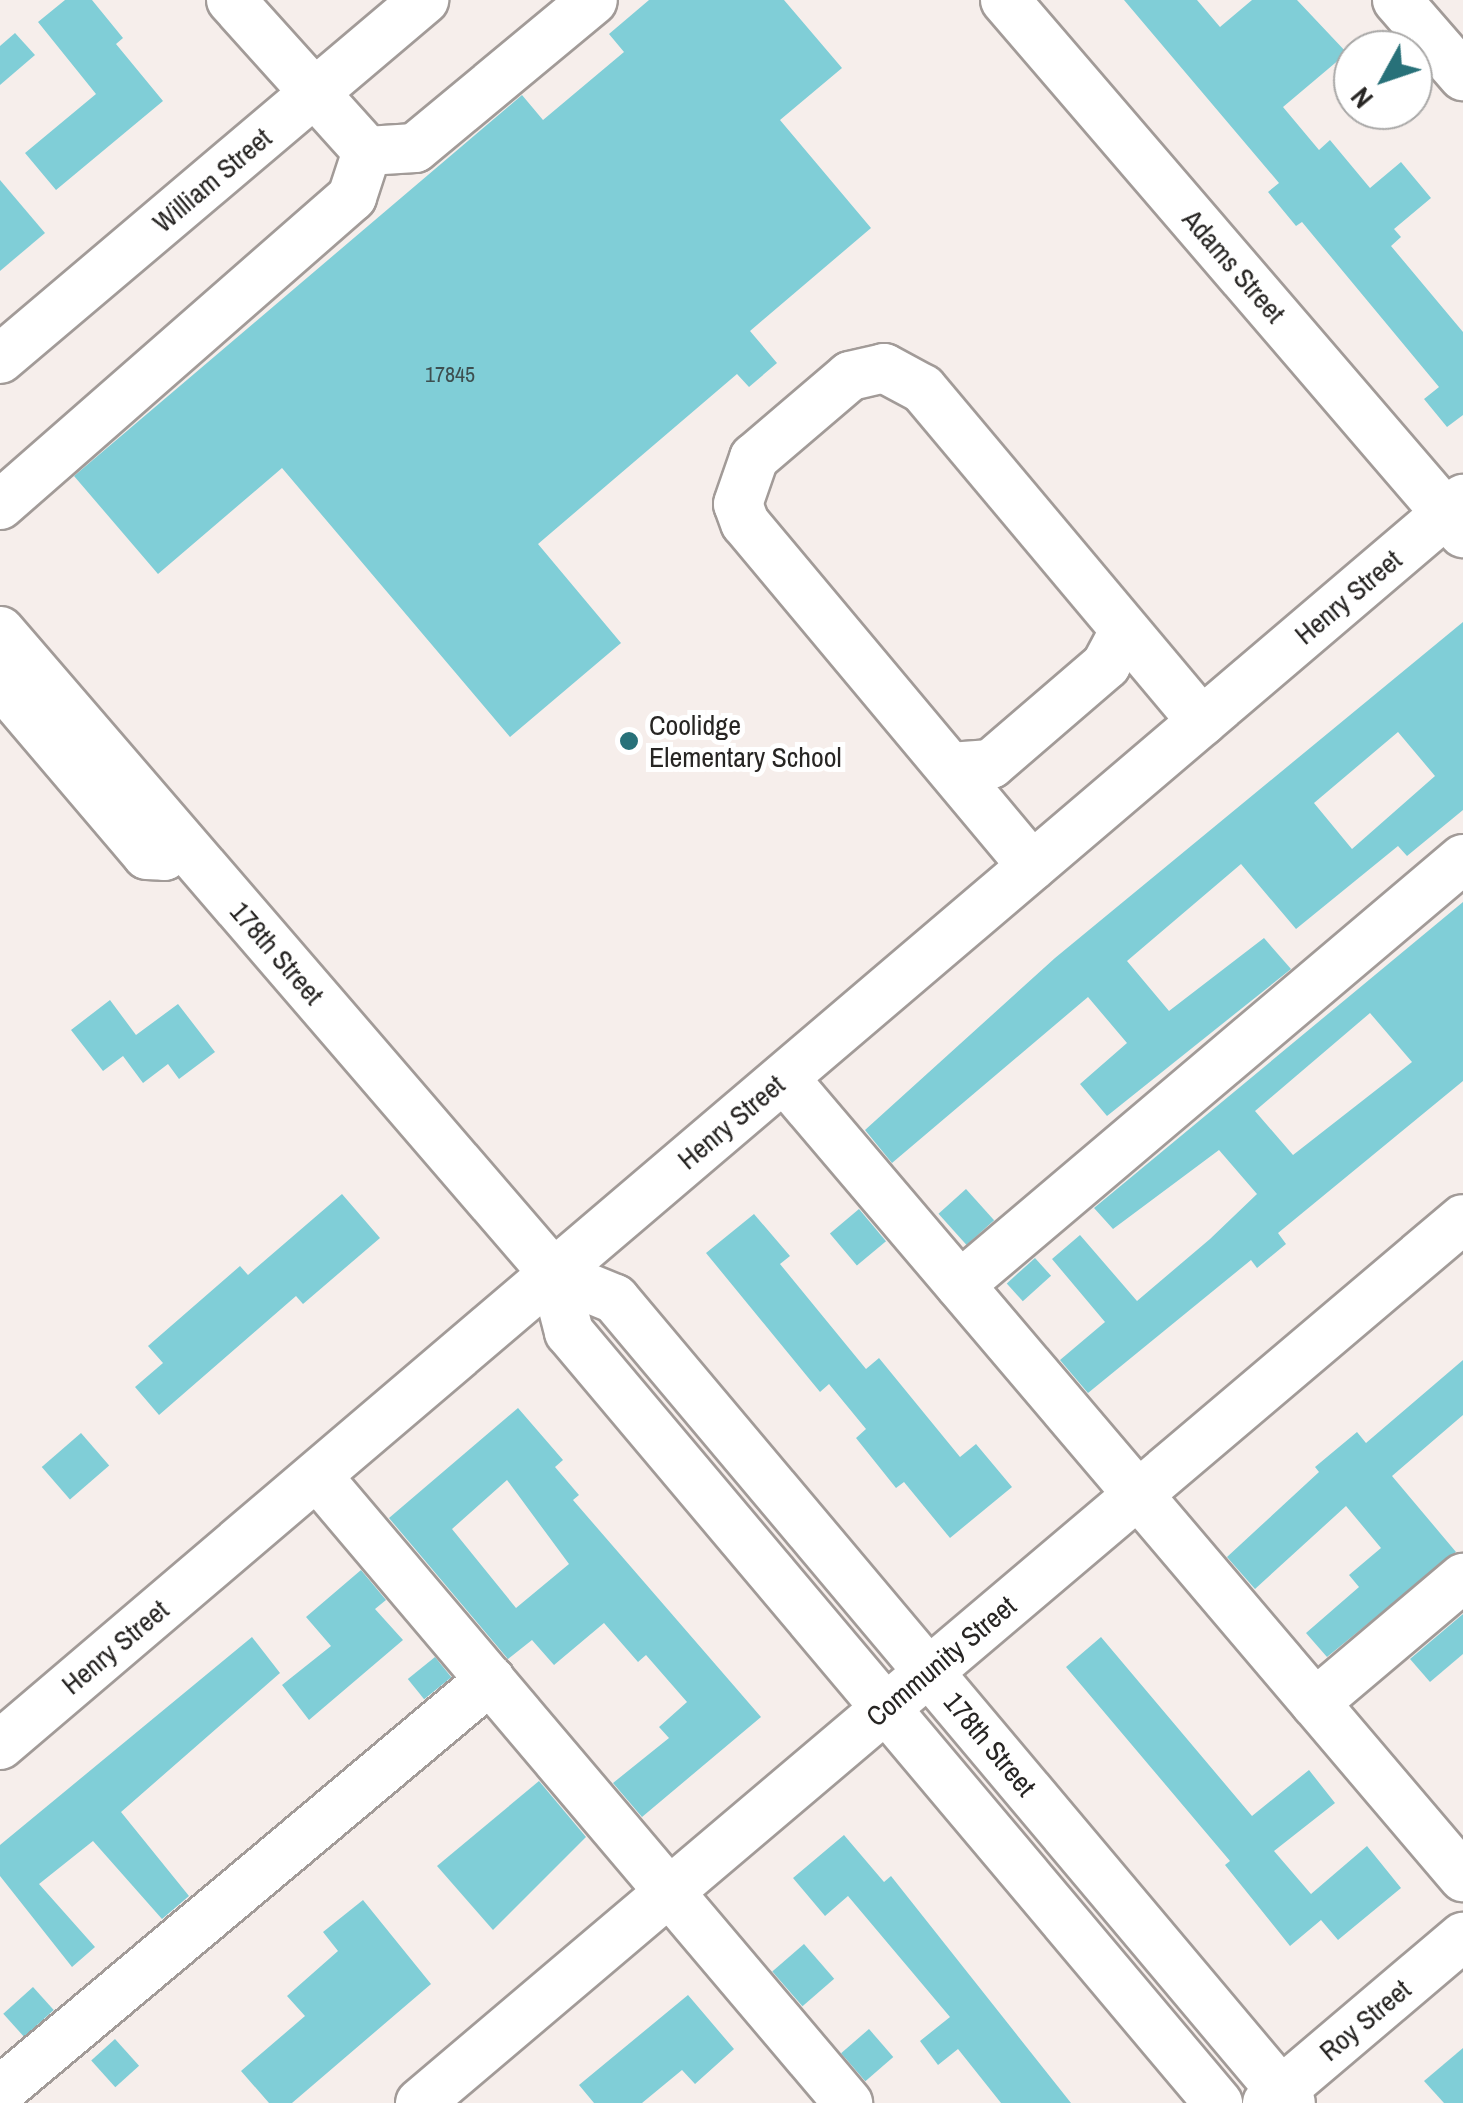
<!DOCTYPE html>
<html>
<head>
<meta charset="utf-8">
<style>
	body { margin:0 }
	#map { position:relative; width:1463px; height:2103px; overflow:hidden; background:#f6eeeb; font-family:"Archivo Narrow",sans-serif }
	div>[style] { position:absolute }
	.building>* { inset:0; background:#80ced7; transform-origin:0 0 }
	.roads { filter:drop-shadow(2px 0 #a29b98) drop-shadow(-2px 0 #a29b98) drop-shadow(0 2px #a29b98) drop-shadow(0 -2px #a29b98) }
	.minor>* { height:48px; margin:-24px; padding:0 24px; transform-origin:24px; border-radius:24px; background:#fff }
	.dots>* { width:28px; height:28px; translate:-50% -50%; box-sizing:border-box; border:5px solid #fff; border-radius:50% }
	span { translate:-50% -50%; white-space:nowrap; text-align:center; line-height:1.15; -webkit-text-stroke:10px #fff; paint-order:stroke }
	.number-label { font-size:22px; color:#3d4f50 }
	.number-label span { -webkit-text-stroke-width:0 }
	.street-label { font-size:28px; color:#272523 }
	.poi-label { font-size:28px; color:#272523 }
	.left { translate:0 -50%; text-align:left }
	.north { position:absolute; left:1333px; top:30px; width:100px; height:100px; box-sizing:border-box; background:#fff; border:2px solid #a9a8a7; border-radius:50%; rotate:230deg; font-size:28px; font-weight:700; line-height:40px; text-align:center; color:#272523 }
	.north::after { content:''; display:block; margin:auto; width:35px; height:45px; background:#287179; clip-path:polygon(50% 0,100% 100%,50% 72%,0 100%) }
</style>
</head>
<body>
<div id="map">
	<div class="building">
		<i style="clip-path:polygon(65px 0,92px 0,123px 38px,116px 44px,163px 101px,56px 190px,25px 153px,96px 94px,38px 22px)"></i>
		<i style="clip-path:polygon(649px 0,784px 0,842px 68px,780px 120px,871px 228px,750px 331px,777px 363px,749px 387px,737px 374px,538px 544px,621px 643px,510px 737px,282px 468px,158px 574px,74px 476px,522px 95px,543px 120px,624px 52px,609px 34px)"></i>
		<i style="clip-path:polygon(1124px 0,1197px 0,1220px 27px,1252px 0,1297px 0,1347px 53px,1283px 107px,1319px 150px,1330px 140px,1370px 188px,1401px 162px,1431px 198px,1394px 229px,1401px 237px,1391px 246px,1463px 332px,1463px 415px,1447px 427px,1424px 399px,1439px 387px,1302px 222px,1296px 226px,1268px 192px,1279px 183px)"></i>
		<i style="clip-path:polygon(15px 33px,35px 55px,0 85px,0 46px)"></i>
		<i style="clip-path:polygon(0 180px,45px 233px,0 271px)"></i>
		<i style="clip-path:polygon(evenodd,1463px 622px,1463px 810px,1407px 856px,1398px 846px,1296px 929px,1241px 864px,1127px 961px,1169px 1011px,1264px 938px,1291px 969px,1107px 1116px,1080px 1084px,1127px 1043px,1088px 997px,892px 1163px,865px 1130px,1055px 958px,1463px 622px,1398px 732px,1435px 776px,1352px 849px,1314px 803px,1398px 732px)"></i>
		<i style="clip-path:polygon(evenodd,1463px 902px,1463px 1081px,1278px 1233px,1286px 1244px,1257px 1268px,1251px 1260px,1088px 1393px,1060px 1360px,1105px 1322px,1052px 1259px,1080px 1235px,1137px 1301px,1210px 1239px,1257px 1194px,1219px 1150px,1113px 1229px,1094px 1208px,1463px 902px,1370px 1013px,1412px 1062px,1293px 1155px,1255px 1111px,1370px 1013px)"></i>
		<i style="clip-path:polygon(110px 1000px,136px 1035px,178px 1004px,215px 1052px,179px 1079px,168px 1064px,143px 1083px,123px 1056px,103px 1071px,71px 1030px)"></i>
		<i style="left:966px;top:1189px;width:42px;height:37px;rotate:48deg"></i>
		<i style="clip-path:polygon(342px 1194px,380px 1238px,303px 1304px,296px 1296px,159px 1415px,135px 1387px,163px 1363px,148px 1346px,240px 1266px,248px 1275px)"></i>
		<i style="left:859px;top:1209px;width:42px;height:38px;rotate:50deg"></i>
		<i style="clip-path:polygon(754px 1214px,790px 1256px,780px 1264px,866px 1369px,879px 1358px,960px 1457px,976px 1444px,1012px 1487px,950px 1538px,904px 1482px,896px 1488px,856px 1438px,866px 1429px,829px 1384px,820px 1392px,706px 1253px)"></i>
		<i style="left:1035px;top:1258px;width:24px;height:38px;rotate:48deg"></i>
		<i style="clip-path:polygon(1463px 1360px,1463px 1415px,1392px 1476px,1456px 1552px,1327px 1657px,1306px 1633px,1359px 1587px,1349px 1575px,1381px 1548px,1346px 1506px,1255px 1589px,1227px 1557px,1319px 1472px,1315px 1467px,1357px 1432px,1366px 1443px)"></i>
		<i style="clip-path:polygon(evenodd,518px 1408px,563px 1460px,555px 1467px,579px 1495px,573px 1500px,761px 1717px,642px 1817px,613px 1783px,669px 1738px,659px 1727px,687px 1702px,646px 1655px,638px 1662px,604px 1623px,554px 1665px,532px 1640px,508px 1659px,389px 1518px,518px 1408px,507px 1480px,569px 1564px,516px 1608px,452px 1529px,507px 1480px)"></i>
		<i style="left:81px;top:1433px;width:43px;height:52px;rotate:49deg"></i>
		<i style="clip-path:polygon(361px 1570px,386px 1600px,375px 1609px,403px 1640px,309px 1720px,282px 1685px,331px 1646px,306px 1617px)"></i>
		<i style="clip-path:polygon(1463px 1614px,1463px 1654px,1430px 1682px,1410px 1659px)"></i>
		<i style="clip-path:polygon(252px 1637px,280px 1673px,121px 1812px,189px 1896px,162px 1919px,93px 1841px,39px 1884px,95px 1947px,72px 1967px,0 1876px,0 1845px)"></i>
		<i style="clip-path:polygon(1101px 1637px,1252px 1816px,1309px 1770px,1335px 1803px,1274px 1851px,1311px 1894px,1367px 1846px,1401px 1888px,1338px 1940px,1321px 1920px,1290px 1946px,1225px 1865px,1230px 1861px,1066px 1667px)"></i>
		<i style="left:435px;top:1657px;width:26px;height:35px;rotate:51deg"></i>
		<i style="clip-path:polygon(539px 1781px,586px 1837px,493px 1930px,437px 1866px)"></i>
		<i style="clip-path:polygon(844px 1835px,884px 1882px,891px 1876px,1071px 2103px,1001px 2103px,958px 2049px,938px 2065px,920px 2041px,950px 2017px,848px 1896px,825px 1916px,793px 1878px)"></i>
		<i style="clip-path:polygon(363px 1900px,431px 1984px,292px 2103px,269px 2103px,241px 2071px,305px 2016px,287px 1996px,338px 1951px,323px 1932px)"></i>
		<i style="left:804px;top:1944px;width:46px;height:42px;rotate:49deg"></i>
		<i style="left:33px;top:1987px;width:31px;height:40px;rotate:48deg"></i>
		<i style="clip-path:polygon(688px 1995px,734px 2049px,695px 2084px,682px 2070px,642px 2103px,594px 2103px,579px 2085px)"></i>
		<i style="left:869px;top:2029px;width:37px;height:37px;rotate:49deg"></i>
		<i style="left:115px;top:2039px;width:36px;height:32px;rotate:48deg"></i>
		<i style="clip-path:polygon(1463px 2048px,1463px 2103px,1444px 2103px,1424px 2081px)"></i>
	</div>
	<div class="roads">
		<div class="minor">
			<i style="left:231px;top:0;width:203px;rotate:48deg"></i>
			<i style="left:367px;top:151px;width:48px;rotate:-3.6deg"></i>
			<i style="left:415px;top:148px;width:231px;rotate:-39.7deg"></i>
			<i style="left:1005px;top:0;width:703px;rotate:49.33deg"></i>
			<i style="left:1397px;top:0;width:101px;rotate:49deg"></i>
			<i style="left:0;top:359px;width:556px;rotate:-40.25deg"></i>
			<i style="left:0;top:505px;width:468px;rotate:-41.2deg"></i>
			<i style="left:352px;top:197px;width:48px;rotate:-71.9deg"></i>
			<i style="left:0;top:631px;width:849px;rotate:49.25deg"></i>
			<i style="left:554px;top:1274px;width:60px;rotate:75.5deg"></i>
			<i style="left:569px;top:1332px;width:1008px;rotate:49.91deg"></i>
			<i style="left:0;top:682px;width:227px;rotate:49.6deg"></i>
			<i style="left:147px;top:855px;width:17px;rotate:3deg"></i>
			<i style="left:164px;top:856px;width:22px;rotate:-39deg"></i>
			<i style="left:950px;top:767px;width:41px;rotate:-4.2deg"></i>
			<i style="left:991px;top:764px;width:152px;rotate:-40.7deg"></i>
			<i style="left:1106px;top:665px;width:38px;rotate:-62deg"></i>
			<i style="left:1032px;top:866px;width:447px;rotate:-129.9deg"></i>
			<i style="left:745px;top:523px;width:20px;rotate:-110deg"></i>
			<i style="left:738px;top:504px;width:49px;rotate:-70.8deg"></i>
			<i style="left:754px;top:458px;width:126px;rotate:-40.5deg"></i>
			<i style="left:850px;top:376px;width:35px;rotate:-13deg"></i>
			<i style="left:884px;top:368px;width:44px;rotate:28.3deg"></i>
			<i style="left:923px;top:389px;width:434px;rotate:50deg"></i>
			<i style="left:784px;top:1078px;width:1049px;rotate:49.64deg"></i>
			<i style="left:554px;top:1274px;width:66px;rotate:22.3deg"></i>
			<i style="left:615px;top:1299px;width:1050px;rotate:49.94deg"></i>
			<i style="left:960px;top:1285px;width:659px;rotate:-40.26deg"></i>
			<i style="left:317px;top:1476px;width:822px;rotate:49.74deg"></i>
			<i style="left:1315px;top:1703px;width:194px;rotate:-40.2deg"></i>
			<i style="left:0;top:1745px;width:1922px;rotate:-40.42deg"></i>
			<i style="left:0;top:2091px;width:640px;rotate:-39.99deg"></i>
			<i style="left:420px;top:2103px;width:1367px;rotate:-40.28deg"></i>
			<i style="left:1267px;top:2103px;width:257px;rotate:-40.3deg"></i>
		</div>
	</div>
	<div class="dots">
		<i style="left:629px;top:741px;background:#287179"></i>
	</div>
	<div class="number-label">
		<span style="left:450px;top:375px">17845</span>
	</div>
	<div class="street-label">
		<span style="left:212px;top:180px;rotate:-40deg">William Street</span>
		<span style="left:1234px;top:266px;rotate:49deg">Adams Street</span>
		<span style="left:1348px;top:597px;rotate:-40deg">Henry Street</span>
		<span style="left:277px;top:953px;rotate:49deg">178th Street</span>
		<span style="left:731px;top:1122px;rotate:-40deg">Henry Street</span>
		<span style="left:115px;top:1647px;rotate:-40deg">Henry Street</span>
		<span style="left:941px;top:1661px;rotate:-40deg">Community Street</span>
		<span style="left:990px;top:1744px;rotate:50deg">178th Street</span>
		<span style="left:1365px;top:2020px;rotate:-40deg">Roy Street</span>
	</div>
	<div class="poi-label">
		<span class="left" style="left:649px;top:741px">Coolidge<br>Elementary School</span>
	</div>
	<div class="north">N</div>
</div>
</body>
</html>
